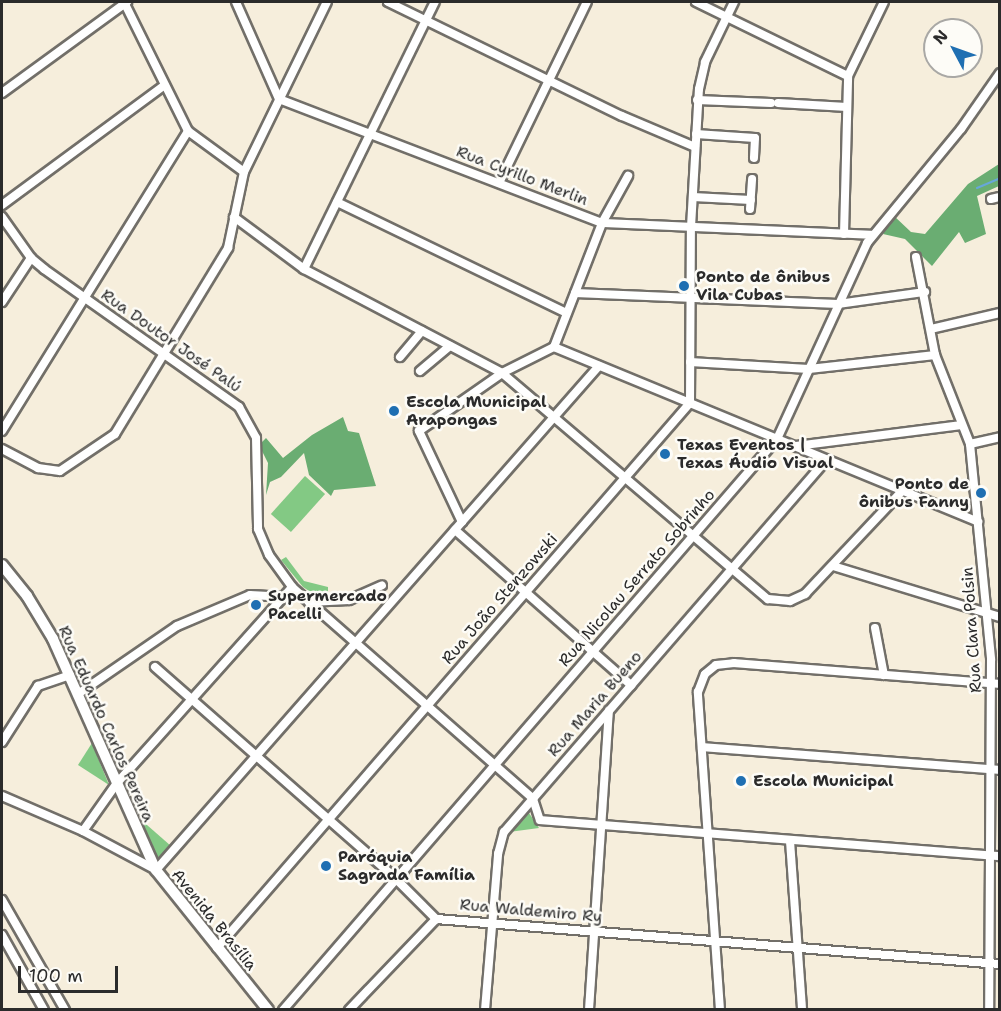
<!DOCTYPE html>
<html>
<head>
<meta charset="utf-8">
<style>
	body { margin:0 }
	#map { position:relative; width:1001px; height:1011px; overflow:hidden; background:#f6eedc; font-family:"Shantell Sans",sans-serif }
	div>[style] { position:absolute }
	.green>* { inset:0; background:#83c984; transform-origin:0 0 }
	.forest>* { inset:0; background:#6aad72 }
	.stream>* { height:2px; margin:-1px; padding:0 1px; transform-origin:1px; border-radius:1px; background:#67a7da }
	.roads { filter:drop-shadow(2px 0 #726f69) drop-shadow(-2px 0 #726f69) drop-shadow(0 2px #726f69) drop-shadow(0 -2px #726f69) }
	.minor>* { height:8px; margin:-4px; padding:0 4px; transform-origin:4px; border-radius:4px; background:#fff }
	.major>* { height:10px; margin:-5px; padding:0 5px; transform-origin:5px; border-radius:5px; background:#fff }
	.dots>* { width:16px; height:16px; translate:-50% -50%; box-sizing:border-box; border:3px solid #fdfcf7; border-radius:50% }
	span { translate:-50% -50%; white-space:nowrap; text-align:center; line-height:1.15; -webkit-text-stroke:5px #fdfcf7; paint-order:stroke }
	.street-label { font-size:16px; color:#2b2b2b }
	.poi-label { font-size:16px; color:#2b2b2b; font-weight:700 }
	.left { translate:0 -50%; text-align:left }
	.right { translate:-100% -50%; text-align:right }
	.frame { position:absolute; inset:0; border:3px solid #2b2b2b; pointer-events:none }
	.north { position:absolute; left:923px; top:18px; width:60px; height:60px; box-sizing:border-box; background:#fdfcf7; border:2px solid #a9a8a5; border-radius:50%; rotate:311deg; font-size:16px; font-weight:700; line-height:24px; text-align:center; color:#2b2b2b }
	.north::after { content:''; display:block; margin:auto; width:21px; height:27px; background:#1f6fb2; clip-path:polygon(50% 0,100% 100%,50% 72%,0 100%) }
	.scale { position:absolute; left:18px; top:966px; width:100px; height:27px; box-sizing:border-box; border:3px solid #2b2b2b; border-top:0; padding-left:8px; font-size:18px; line-height:21px; white-space:nowrap; color:#2b2b2b; -webkit-text-stroke:4px #fdfcf7; paint-order:stroke }
</style>
</head>
<body>
<div id="map">
	<div class="green">
		<i style="left:305px;top:476px;width:27px;height:51px;rotate:42deg"></i>
		<i style="clip-path:polygon(286px 557px,304px 581px,328px 587px,328px 592px,309px 591px,303px 587px,281px 560px)"></i>
		<i style="clip-path:polygon(92px 743px,109px 785px,78px 765px)"></i>
		<i style="clip-path:polygon(527px 810px,539px 828px,509px 832px)"></i>
		<i style="clip-path:polygon(139px 818px,171px 846px,157px 861px)"></i>
	</div>
	<div class="forest">
		<i style="clip-path:polygon(999px 164px,999px 186px,977px 196px,986px 234px,965px 243px,959px 232px,932px 266px,905px 239px,883px 234px,893px 215px,911px 232px,925px 234px,968px 184px)"></i>
		<i style="clip-path:polygon(343px 417px,348px 431px,359px 433px,376px 486px,334px 490px,331px 496px,309px 475px,304px 453px,281px 477px,270px 482px,266px 495px,268px 463px,259px 445px,266px 438px,283px 458px,312px 435px)"></i>
	</div>
	<div class="stream">
		<i style="left:977px;top:188px;width:25px;rotate:-23deg"></i>
	</div>
	<div class="roads">
		<div class="minor">
			<i style="left:124px;top:2px;width:144px;rotate:63.6deg"></i>
			<i style="left:188px;top:131px;width:69px;rotate:36.2deg"></i>
			<i style="left:236px;top:2px;width:106px;rotate:66.1deg"></i>
			<i style="left:279px;top:99px;width:346px;rotate:21deg"></i>
			<i style="left:602px;top:223px;width:270px;rotate:2.5deg"></i>
			<i style="left:388px;top:2px;width:260px;rotate:26deg"></i>
			<i style="left:622px;top:116px;width:79px;rotate:23deg"></i>
			<i style="left:696px;top:2px;width:169px;rotate:26deg"></i>
			<i style="left:2px;top:93px;width:155px;rotate:-36.1deg"></i>
			<i style="left:697px;top:100px;width:74px;rotate:2.3deg"></i>
			<i style="left:778px;top:103px;width:69px;rotate:3.3deg"></i>
			<i style="left:696px;top:134px;width:59px;rotate:3.9deg"></i>
			<i style="left:755px;top:138px;width:20px;rotate:93deg"></i>
			<i style="left:499px;top:183px;width:201px;rotate:-64.1deg"></i>
			<i style="left:693px;top:197px;width:58px;rotate:3deg"></i>
			<i style="left:991px;top:199px;width:9px;rotate:-13deg"></i>
			<i style="left:337px;top:202px;width:255px;rotate:25.8deg"></i>
			<i style="left:2px;top:205px;width:202px;rotate:-36.4deg"></i>
			<i style="left:750px;top:209px;width:30px;rotate:-86deg"></i>
			<i style="left:2px;top:217px;width:50px;rotate:54.7deg"></i>
			<i style="left:31px;top:258px;width:17px;rotate:40deg"></i>
			<i style="left:44px;top:269px;width:239px;rotate:35.3deg"></i>
			<i style="left:239px;top:407px;width:35px;rotate:61deg"></i>
			<i style="left:256px;top:438px;width:91px;rotate:88.7deg"></i>
			<i style="left:258px;top:529px;width:28px;rotate:67deg"></i>
			<i style="left:269px;top:555px;width:39px;rotate:54deg"></i>
			<i style="left:292px;top:587px;width:321px;rotate:41.3deg"></i>
			<i style="left:533px;top:799px;width:22px;rotate:72deg"></i>
			<i style="left:540px;top:820px;width:461px;rotate:4.5deg"></i>
			<i style="left:234px;top:217px;width:87px;rotate:36.6deg"></i>
			<i style="left:304px;top:269px;width:224px;rotate:27.7deg"></i>
			<i style="left:502px;top:373px;width:349px;rotate:40.4deg"></i>
			<i style="left:768px;top:599px;width:22px;rotate:5deg"></i>
			<i style="left:790px;top:601px;width:17px;rotate:-25deg"></i>
			<i style="left:805px;top:594px;width:141px;rotate:-46.7deg"></i>
			<i style="left:844px;top:234px;width:158px;rotate:-88.5deg"></i>
			<i style="left:848px;top:76px;width:82px;rotate:-64.1deg"></i>
			<i style="left:916px;top:257px;width:100px;rotate:79deg"></i>
			<i style="left:935px;top:355px;width:96px;rotate:68.5deg"></i>
			<i style="left:970px;top:444px;width:217px;rotate:84.4deg"></i>
			<i style="left:991px;top:660px;width:350px;rotate:90.3deg"></i>
			<i style="left:304px;top:269px;width:297px;rotate:-63.9deg"></i>
			<i style="left:575px;top:293px;width:263px;rotate:2.4deg"></i>
			<i style="left:838px;top:304px;width:88px;rotate:-7.9deg"></i>
			<i style="left:2px;top:302px;width:53px;rotate:-56.6deg"></i>
			<i style="left:931px;top:329px;width:71px;rotate:-13.1deg"></i>
			<i style="left:554px;top:347px;width:459px;rotate:22.4deg"></i>
			<i style="left:400px;top:357px;width:34px;rotate:-50deg"></i>
			<i style="left:690px;top:362px;width:119px;rotate:3.4deg"></i>
			<i style="left:809px;top:369px;width:127px;rotate:-6.3deg"></i>
			<i style="left:420px;top:371px;width:39px;rotate:-40deg"></i>
			<i style="left:2px;top:431px;width:353px;rotate:-58.2deg"></i>
			<i style="left:970px;top:444px;width:31px;rotate:-13deg"></i>
			<i style="left:796px;top:446px;width:167px;rotate:-7.2deg"></i>
			<i style="left:2px;top:449px;width:41px;rotate:27.8deg"></i>
			<i style="left:38px;top:468px;width:22px;rotate:8deg"></i>
			<i style="left:60px;top:471px;width:66px;rotate:-33.9deg"></i>
			<i style="left:115px;top:434px;width:218px;rotate:-58.7deg"></i>
			<i style="left:228px;top:248px;width:78px;rotate:-78.1deg"></i>
			<i style="left:244px;top:172px;width:189px;rotate:-64deg"></i>
			<i style="left:462px;top:522px;width:101px;rotate:-115.3deg"></i>
			<i style="left:419px;top:431px;width:101px;rotate:-34.9deg"></i>
			<i style="left:502px;top:373px;width:58px;rotate:-26.6deg"></i>
			<i style="left:554px;top:347px;width:133px;rotate:-68.8deg"></i>
			<i style="left:602px;top:223px;width:54px;rotate:-61deg"></i>
			<i style="left:455px;top:530px;width:235px;rotate:41.4deg"></i>
			<i style="left:833px;top:566px;width:175px;rotate:17deg"></i>
			<i style="left:309px;top:602px;width:40px;rotate:-2.9deg"></i>
			<i style="left:349px;top:600px;width:36px;rotate:-24deg"></i>
			<i style="left:875px;top:628px;width:48px;rotate:79.2deg"></i>
			<i style="left:155px;top:667px;width:321px;rotate:41.3deg"></i>
			<i style="left:396px;top:879px;width:57px;rotate:45deg"></i>
			<i style="left:436px;top:919px;width:566px;rotate:4.56deg"></i>
			<i style="left:78px;top:694px;width:120px;rotate:-34.5deg"></i>
			<i style="left:177px;top:626px;width:79px;rotate:-23deg"></i>
			<i style="left:250px;top:595px;width:33px;rotate:3deg"></i>
			<i style="left:2px;top:742px;width:67px;rotate:-57.3deg"></i>
			<i style="left:38px;top:686px;width:34px;rotate:-19deg"></i>
			<i style="left:702px;top:747px;width:299px;rotate:4.4deg"></i>
			<i style="left:2px;top:796px;width:88px;rotate:23.4deg"></i>
			<i style="left:83px;top:831px;width:83px;rotate:28.1deg"></i>
			<i style="left:156px;top:870px;width:671px;rotate:-48.69deg"></i>
			<i style="left:83px;top:831px;width:59px;rotate:-54.7deg"></i>
			<i style="left:117px;top:783px;width:263px;rotate:-48.2deg"></i>
			<i style="left:790px;top:841px;width:169px;rotate:85.9deg"></i>
			<i style="left:2px;top:900px;width:127px;rotate:60.2deg"></i>
			<i style="left:2px;top:935px;width:86px;rotate:60.8deg"></i>
			<i style="left:217px;top:948px;width:722px;rotate:-49.05deg"></i>
			<i style="left:690px;top:403px;width:176px;rotate:-89.7deg"></i>
			<i style="left:691px;top:227px;width:138px;rotate:-86.7deg"></i>
			<i style="left:699px;top:89px;width:28px;rotate:-77deg"></i>
			<i style="left:705px;top:62px;width:67px;rotate:-64.2deg"></i>
			<i style="left:283px;top:1010px;width:755px;rotate:-49.14deg"></i>
			<i style="left:777px;top:439px;width:216px;rotate:-65.3deg"></i>
			<i style="left:867px;top:243px;width:148px;rotate:-50.5deg"></i>
			<i style="left:961px;top:129px;width:68px;rotate:-55.1deg"></i>
			<i style="left:349px;top:1010px;width:126px;rotate:-46.3deg"></i>
			<i style="left:485px;top:1010px;width:157px;rotate:-85.2deg"></i>
			<i style="left:498px;top:854px;width:23px;rotate:-75deg"></i>
			<i style="left:504px;top:832px;width:492px;rotate:-49.1deg"></i>
			<i style="left:589px;top:1010px;width:300px;rotate:-86.2deg"></i>
			<i style="left:720px;top:1010px;width:319px;rotate:-94deg"></i>
			<i style="left:698px;top:692px;width:19px;rotate:-69deg"></i>
			<i style="left:705px;top:674px;width:14px;rotate:-39deg"></i>
			<i style="left:716px;top:665px;width:18px;rotate:-6deg"></i>
			<i style="left:734px;top:663px;width:267px;rotate:4.5deg"></i>
		</div>
		<div class="major">
			<i style="left:2px;top:565px;width:40px;rotate:51deg"></i>
			<i style="left:27px;top:596px;width:50px;rotate:58.8deg"></i>
			<i style="left:53px;top:639px;width:253px;rotate:66deg"></i>
			<i style="left:156px;top:870px;width:179px;rotate:51.3deg"></i>
		</div>
	</div>
	<div class="dots">
		<i style="left:684px;top:286px;background:#1f6fb2"></i>
		<i style="left:394px;top:411px;background:#1f6fb2"></i>
		<i style="left:665px;top:454px;background:#1f6fb2"></i>
		<i style="left:981px;top:493px;background:#1f6fb2"></i>
		<i style="left:256px;top:605px;background:#1f6fb2"></i>
		<i style="left:741px;top:781px;background:#1f6fb2"></i>
		<i style="left:326px;top:866px;background:#1f6fb2"></i>
	</div>
	<div class="street-label">
		<span style="left:522px;top:176px;rotate:21deg">Rua Cyrillo Merlin</span>
		<span style="left:171px;top:341px;rotate:35deg">Rua Doutor José Palú</span>
		<span style="left:637px;top:578px;rotate:-49deg">Rua Nicolau Serrato Sobrinho</span>
		<span style="left:500px;top:599px;rotate:-49deg">Rua João Stenzowski</span>
		<span style="left:972px;top:630px;rotate:-94deg">Rua Clara Polsin</span>
		<span style="left:595px;top:704px;rotate:-49deg">Rua Maria Bueno</span>
		<span style="left:106px;top:724px;rotate:66deg">Rua Eduardo Carlos Pereira</span>
		<span style="left:531px;top:911px;rotate:5deg">Rua Waldemiro Ry</span>
		<span style="left:214px;top:920px;rotate:51deg">Avenida Brasília</span>
	</div>
	<div class="poi-label">
		<span class="left" style="left:696px;top:286px">Ponto de ônibus<br>Vila Cubas</span>
		<span class="left" style="left:406px;top:411px">Escola Municipal<br>Arapongas</span>
		<span class="left" style="left:677px;top:454px">Texas Eventos |<br>Texas Áudio Visual</span>
		<span class="right" style="left:969px;top:493px">Ponto de<br>ônibus Fanny</span>
		<span class="left" style="left:268px;top:605px">Supermercado<br>Pacelli</span>
		<span class="left" style="left:753px;top:781px">Escola Municipal</span>
		<span class="left" style="left:338px;top:866px">Paróquia<br>Sagrada Família</span>
	</div>
	<div class="frame"></div>
	<div class="north">N</div>
	<div class="scale">100 m</div>
</div>
</body>
</html>
